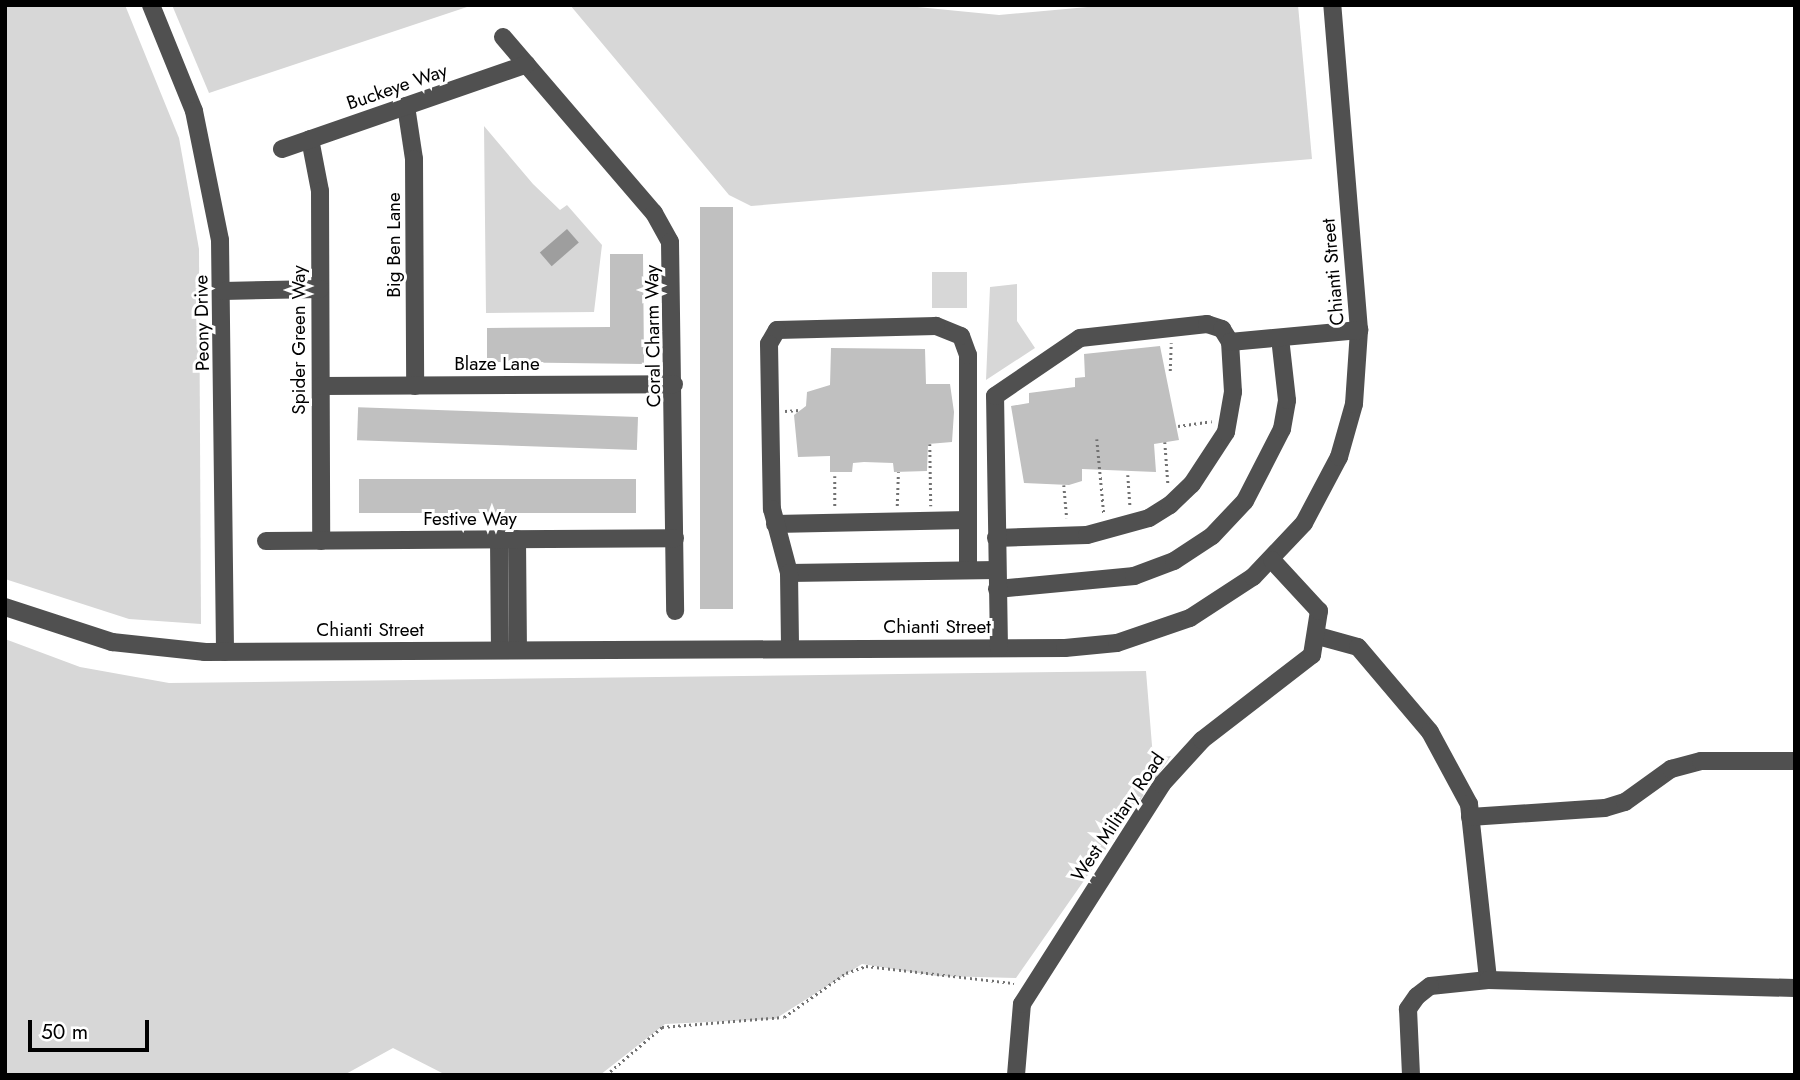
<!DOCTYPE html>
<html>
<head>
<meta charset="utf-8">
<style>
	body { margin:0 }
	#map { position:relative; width:1800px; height:1080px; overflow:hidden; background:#fff; font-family:Jost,sans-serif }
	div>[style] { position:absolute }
	.green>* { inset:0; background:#d7d7d7; transform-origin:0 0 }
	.water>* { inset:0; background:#9e9e9e; transform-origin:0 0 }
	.building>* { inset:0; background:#c0c0c0; transform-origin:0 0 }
	.path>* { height:2.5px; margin-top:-1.25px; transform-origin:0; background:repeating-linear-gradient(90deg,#727272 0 2px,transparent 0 5.5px) }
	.minor>* { height:18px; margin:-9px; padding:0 9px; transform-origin:9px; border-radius:9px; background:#505050 }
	span { translate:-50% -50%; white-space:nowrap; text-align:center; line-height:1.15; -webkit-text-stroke:6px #fff; paint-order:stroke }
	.street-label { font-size:19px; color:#000 }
	.frame { position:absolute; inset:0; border:7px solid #000; pointer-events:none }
	.scale { position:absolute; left:28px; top:1020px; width:121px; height:32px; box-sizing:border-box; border:4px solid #000; border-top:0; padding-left:9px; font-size:21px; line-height:24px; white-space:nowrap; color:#000; -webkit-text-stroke:5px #fff; paint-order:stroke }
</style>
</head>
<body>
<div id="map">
	<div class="green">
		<i style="clip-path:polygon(5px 5px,125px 5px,179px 138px,199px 249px,201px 624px,129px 619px,5px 579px)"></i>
		<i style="clip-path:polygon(172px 5px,473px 5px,209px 93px)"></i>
		<i style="clip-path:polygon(570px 5px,897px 5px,999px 15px,1110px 5px,1298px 5px,1312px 159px,751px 206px,729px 195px)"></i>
		<i style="clip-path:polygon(484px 126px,533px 184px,560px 210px,567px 205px,602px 245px,594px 312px,486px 313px)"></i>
		<i style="left:932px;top:272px;width:35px;height:36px"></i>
		<i style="clip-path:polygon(1017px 284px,1017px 321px,1035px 348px,986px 380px,990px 287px)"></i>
		<i style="clip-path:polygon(5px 639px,80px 667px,169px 683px,1146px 671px,1153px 758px,1171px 756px,1016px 978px,937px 976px,862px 964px,775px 1019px,665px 1024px,600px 1075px,446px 1075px,393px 1048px,344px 1075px,5px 1075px)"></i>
	</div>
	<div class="water">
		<i style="left:567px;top:229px;width:18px;height:36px;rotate:49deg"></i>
	</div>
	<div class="building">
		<i style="left:700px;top:207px;width:33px;height:402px"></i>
		<i style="clip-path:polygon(610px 254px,643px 254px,644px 364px,487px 362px,487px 328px,610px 327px)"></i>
		<i style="clip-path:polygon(1160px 346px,1179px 440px,1154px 444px,1156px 472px,1082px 469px,1082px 481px,1069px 485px,1024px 483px,1011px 406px,1029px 403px,1029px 393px,1075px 387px,1075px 378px,1085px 377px,1084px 354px)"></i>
		<i style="clip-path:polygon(831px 348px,925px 349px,926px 384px,950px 384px,954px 412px,952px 442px,928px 444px,927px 471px,894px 472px,893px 463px,864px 462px,853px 463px,852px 472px,830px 472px,830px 456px,798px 457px,794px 415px,806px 406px,807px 392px,830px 385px)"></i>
		<i style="left:638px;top:417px;width:33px;height:280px;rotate:92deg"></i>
		<i style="left:359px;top:479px;width:277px;height:34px"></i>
	</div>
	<div class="path">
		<i style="left:1170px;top:371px;width:28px;rotate:-88deg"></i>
		<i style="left:785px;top:411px;width:15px;rotate:-4deg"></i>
		<i style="left:1178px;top:426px;width:34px;rotate:-8deg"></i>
		<i style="left:1097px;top:439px;width:76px;rotate:84.7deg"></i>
		<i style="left:1165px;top:442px;width:41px;rotate:85.8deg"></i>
		<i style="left:930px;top:444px;width:62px;rotate:89.1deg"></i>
		<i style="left:1128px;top:475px;width:31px;rotate:86deg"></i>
		<i style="left:835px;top:476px;width:31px;rotate:90deg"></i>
		<i style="left:1064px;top:485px;width:33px;rotate:85deg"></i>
		<i style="left:897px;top:506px;width:34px;rotate:-88deg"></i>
		<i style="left:606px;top:1075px;width:74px;rotate:-40.6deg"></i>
		<i style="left:662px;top:1027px;width:122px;rotate:-4.7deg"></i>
		<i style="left:784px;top:1017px;width:76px;rotate:-35.4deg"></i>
		<i style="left:846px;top:973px;width:21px;rotate:-19deg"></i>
		<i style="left:866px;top:966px;width:149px;rotate:6.6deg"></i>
	</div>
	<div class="minor">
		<i style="left:151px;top:5px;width:114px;rotate:67.9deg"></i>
		<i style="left:194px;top:111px;width:132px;rotate:78.6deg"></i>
		<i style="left:220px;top:240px;width:412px;rotate:89.3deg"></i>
		<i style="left:503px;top:37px;width:232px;rotate:49.4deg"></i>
		<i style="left:654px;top:213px;width:33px;rotate:61deg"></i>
		<i style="left:670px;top:242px;width:369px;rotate:89.2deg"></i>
		<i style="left:406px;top:106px;width:54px;rotate:81.4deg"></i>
		<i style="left:414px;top:159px;width:227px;rotate:89.7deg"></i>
		<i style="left:310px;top:139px;width:53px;rotate:79.1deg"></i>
		<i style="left:320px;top:191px;width:350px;rotate:89.8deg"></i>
		<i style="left:282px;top:149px;width:259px;rotate:-19.1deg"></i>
		<i style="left:223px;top:291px;width:97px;rotate:-1.2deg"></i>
		<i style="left:321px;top:386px;width:353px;rotate:-0.3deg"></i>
		<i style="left:775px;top:524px;width:193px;rotate:-1.2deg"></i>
		<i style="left:996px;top:538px;width:91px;rotate:-1.9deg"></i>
		<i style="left:1087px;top:535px;width:64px;rotate:-15.3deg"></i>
		<i style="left:1149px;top:518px;width:25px;rotate:-32deg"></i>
		<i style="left:1170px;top:505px;width:30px;rotate:-44deg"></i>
		<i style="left:1192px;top:484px;width:62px;rotate:-56.8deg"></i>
		<i style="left:1226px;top:432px;width:41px;rotate:-80.1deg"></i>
		<i style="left:1233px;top:392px;width:50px;rotate:-93.4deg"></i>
		<i style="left:499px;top:539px;width:111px;rotate:89.5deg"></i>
		<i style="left:517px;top:539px;width:111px;rotate:89.5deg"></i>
		<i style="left:266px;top:541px;width:409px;rotate:-0.4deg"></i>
		<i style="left:968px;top:570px;width:215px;rotate:-90deg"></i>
		<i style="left:968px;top:355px;width:20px;rotate:-110deg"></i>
		<i style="left:961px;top:336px;width:27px;rotate:-158deg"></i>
		<i style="left:936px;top:326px;width:159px;rotate:178.6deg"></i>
		<i style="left:777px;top:330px;width:16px;rotate:120deg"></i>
		<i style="left:769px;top:344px;width:165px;rotate:89deg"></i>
		<i style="left:772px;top:509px;width:66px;rotate:75.1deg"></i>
		<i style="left:789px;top:573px;width:208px;rotate:-0.8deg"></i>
		<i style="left:789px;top:573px;width:76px;rotate:89.2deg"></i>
		<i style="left:997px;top:589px;width:138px;rotate:-5.4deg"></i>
		<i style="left:1134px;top:576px;width:43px;rotate:-20.6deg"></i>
		<i style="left:1174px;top:561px;width:45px;rotate:-33.3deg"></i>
		<i style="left:1212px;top:536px;width:48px;rotate:-46.7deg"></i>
		<i style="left:1245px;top:501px;width:81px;rotate:-62.8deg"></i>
		<i style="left:1282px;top:429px;width:29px;rotate:-80deg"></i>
		<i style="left:1287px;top:400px;width:62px;rotate:-96.4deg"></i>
		<i style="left:5px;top:607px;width:113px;rotate:18.1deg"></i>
		<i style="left:112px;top:642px;width:94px;rotate:6.1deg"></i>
		<i style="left:205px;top:652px;width:860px;rotate:-0.27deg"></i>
		<i style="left:1065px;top:648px;width:52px;rotate:-5.5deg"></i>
		<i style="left:1117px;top:643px;width:77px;rotate:-18.9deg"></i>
		<i style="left:1190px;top:618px;width:75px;rotate:-33.1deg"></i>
		<i style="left:1253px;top:577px;width:74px;rotate:-46.6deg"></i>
		<i style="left:1304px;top:523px;width:75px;rotate:-62.1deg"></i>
		<i style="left:1339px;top:457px;width:55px;rotate:-74.2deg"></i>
		<i style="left:1354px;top:404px;width:74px;rotate:-86.1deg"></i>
		<i style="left:1359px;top:330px;width:326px;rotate:-94.7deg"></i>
		<i style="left:1318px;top:636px;width:41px;rotate:15.4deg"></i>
		<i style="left:1358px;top:647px;width:111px;rotate:49.7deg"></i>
		<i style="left:1430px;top:732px;width:82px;rotate:61.6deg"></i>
		<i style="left:1469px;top:804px;width:177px;rotate:83.8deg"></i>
		<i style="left:1488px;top:980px;width:58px;rotate:174.1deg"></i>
		<i style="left:1430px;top:986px;width:16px;rotate:142deg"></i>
		<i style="left:1417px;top:996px;width:16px;rotate:125deg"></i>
		<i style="left:1408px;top:1009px;width:66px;rotate:87.4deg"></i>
		<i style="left:999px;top:648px;width:252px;rotate:-90.9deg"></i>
		<i style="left:995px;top:396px;width:103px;rotate:-34.3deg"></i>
		<i style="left:1080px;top:338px;width:128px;rotate:-6.3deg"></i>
		<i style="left:1207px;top:324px;width:16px;rotate:18deg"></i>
		<i style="left:1222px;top:329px;width:15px;rotate:58deg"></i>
		<i style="left:1230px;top:342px;width:130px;rotate:-5.3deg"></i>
		<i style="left:1470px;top:817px;width:135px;rotate:-3.8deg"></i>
		<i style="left:1605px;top:808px;width:21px;rotate:-17deg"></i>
		<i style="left:1625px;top:802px;width:57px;rotate:-35.7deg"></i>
		<i style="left:1671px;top:769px;width:31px;rotate:-15deg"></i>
		<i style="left:1701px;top:761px;width:94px"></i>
		<i style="left:1488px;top:980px;width:307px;rotate:1.5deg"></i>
		<i style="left:1016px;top:1075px;width:71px;rotate:-85.2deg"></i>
		<i style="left:1022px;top:1004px;width:261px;rotate:-57.5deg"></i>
		<i style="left:1162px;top:784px;width:59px;rotate:-47.7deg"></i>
		<i style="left:1202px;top:740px;width:139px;rotate:-37.7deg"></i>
		<i style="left:1312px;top:655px;width:45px;rotate:-81deg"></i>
		<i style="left:1319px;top:611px;width:69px;rotate:-132.7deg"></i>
	</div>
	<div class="street-label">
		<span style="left:397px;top:87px;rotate:-19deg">Buckeye Way</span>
		<span style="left:394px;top:245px;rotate:-90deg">Big Ben Lane</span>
		<span style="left:1333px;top:272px;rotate:-95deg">Chianti Street</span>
		<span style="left:202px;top:323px;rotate:-91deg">Peony Drive</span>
		<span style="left:653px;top:336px;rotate:-91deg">Coral Charm Way</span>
		<span style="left:299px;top:340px;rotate:-90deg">Spider Green Way</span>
		<span style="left:497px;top:364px">Blaze Lane</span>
		<span style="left:470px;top:519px">Festive Way</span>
		<span style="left:937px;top:627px">Chianti Street</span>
		<span style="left:370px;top:630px">Chianti Street</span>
		<span style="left:1118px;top:817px;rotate:-56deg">West Military Road</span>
	</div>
	<div class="frame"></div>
	<div class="scale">50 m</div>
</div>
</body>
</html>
